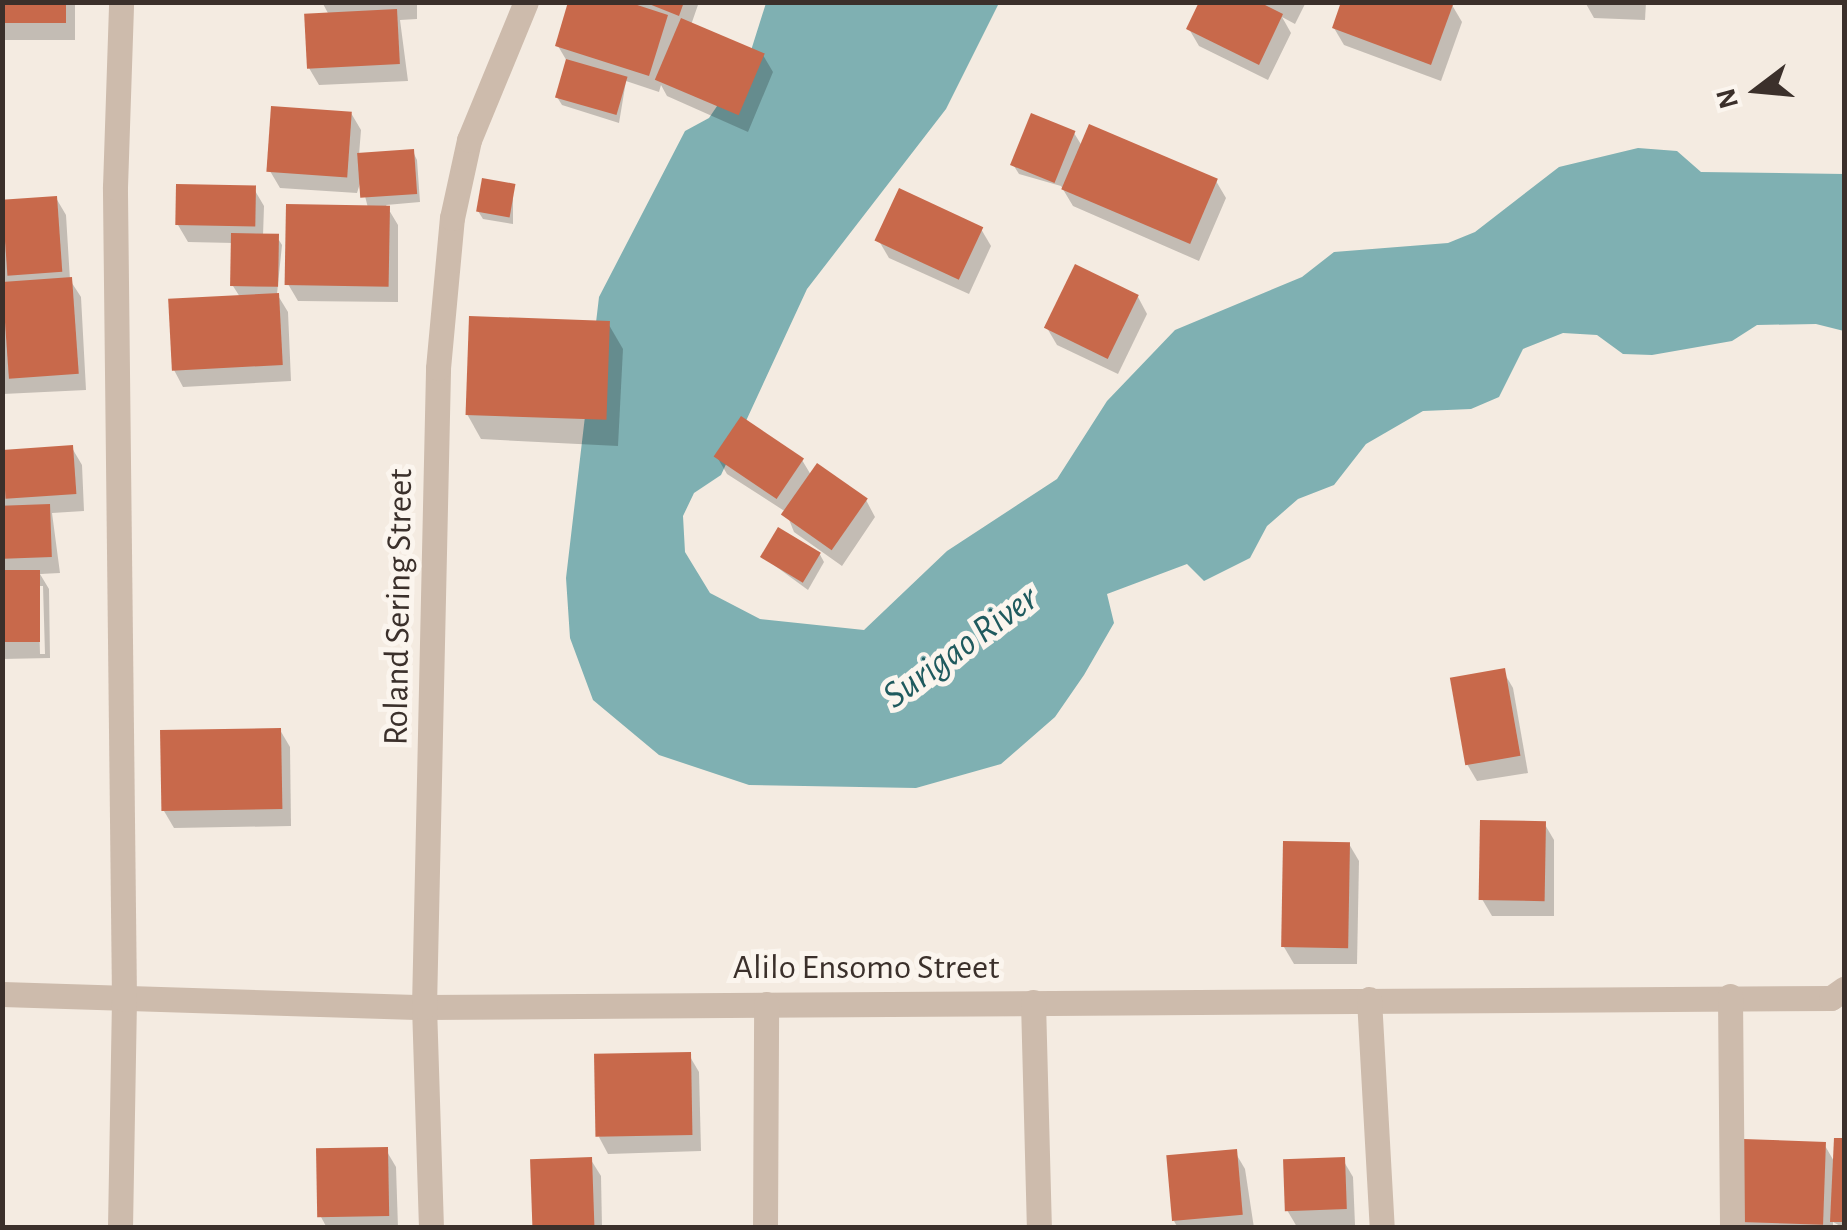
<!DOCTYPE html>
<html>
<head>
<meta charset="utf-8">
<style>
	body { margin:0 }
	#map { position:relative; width:1847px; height:1230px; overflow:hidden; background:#f4ebe1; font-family:"Alegreya Sans",sans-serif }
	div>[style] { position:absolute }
	.water>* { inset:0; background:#7fb0b2 }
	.shadow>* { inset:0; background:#0003; transform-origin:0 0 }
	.building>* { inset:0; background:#c8694b; transform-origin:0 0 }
	.minor>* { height:25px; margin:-12.5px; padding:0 12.5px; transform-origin:12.5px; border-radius:12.5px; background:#cdbbac }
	span { translate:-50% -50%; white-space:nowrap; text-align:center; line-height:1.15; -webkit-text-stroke:10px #fbf5ee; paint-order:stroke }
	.street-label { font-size:35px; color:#3b302b }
	.water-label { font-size:38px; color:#1f5a5e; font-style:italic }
	.frame { position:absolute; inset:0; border:5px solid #3b302b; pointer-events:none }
	.north { position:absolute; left:1707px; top:40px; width:100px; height:100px; -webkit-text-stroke:8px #fbf5ee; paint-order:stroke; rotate:254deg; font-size:28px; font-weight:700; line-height:40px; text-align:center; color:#3b302b }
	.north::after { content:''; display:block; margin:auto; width:35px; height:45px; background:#3b302b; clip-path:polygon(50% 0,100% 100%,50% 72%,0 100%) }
</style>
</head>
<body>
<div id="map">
	<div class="water">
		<i style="clip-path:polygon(766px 3px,999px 3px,946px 109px,807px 289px,721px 475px,694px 493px,683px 516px,685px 552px,710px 593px,760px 619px,864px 630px,947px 551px,1057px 479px,1107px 401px,1175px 330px,1302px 277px,1334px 252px,1448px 243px,1475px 232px,1559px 167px,1638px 148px,1677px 151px,1701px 172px,1844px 174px,1844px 331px,1816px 324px,1757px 325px,1732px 341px,1652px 355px,1623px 354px,1597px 335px,1563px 333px,1523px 349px,1499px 397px,1471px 409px,1423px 411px,1366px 444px,1334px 485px,1298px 499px,1267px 526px,1250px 558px,1204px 581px,1187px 564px,1107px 594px,1114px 623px,1084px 675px,1055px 717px,1001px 764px,916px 788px,749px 785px,659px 755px,593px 700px,570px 638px,566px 578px,599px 297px,685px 131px,709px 118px,748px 60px)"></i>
	</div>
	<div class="shadow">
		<i style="left:2px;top:2px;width:73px;height:38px"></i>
		<i style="clip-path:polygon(322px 2px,417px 2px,417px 19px,400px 20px,408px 81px,319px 85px,309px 68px,329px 15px)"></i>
		<i style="clip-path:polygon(625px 2px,699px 2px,691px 25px,763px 55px,773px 72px,748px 132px,667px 96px,661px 85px,659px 92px,626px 81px,619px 123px,562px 105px,557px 97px,568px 63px,558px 46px)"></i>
		<i style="clip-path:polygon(1202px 2px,1306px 2px,1295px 24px,1282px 17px,1291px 33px,1268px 80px,1199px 46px,1189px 29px)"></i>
		<i style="clip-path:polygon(1585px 2px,1646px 2px,1645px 20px,1594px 18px)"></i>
		<i style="clip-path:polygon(1452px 5px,1462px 22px,1441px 81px,1344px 45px,1334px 28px)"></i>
		<i style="clip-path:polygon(351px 113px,361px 130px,359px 155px,413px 152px,417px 160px,420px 202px,386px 205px,398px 225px,398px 302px,298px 301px,288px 284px,368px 208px,361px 180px,357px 193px,280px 188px,270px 171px)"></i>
		<i style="clip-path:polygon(1074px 133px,1082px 146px,1216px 181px,1226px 198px,1199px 261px,1073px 206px,1061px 186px,1019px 174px,1014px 166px)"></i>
		<i style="clip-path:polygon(513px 187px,513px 224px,483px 219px,478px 211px)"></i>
		<i style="clip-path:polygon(254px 189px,264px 206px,263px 236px,277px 237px,282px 245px,277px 294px,288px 312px,291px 381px,183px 387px,174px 370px,240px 297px,233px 286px,234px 243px,188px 242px,178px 225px)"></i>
		<i style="clip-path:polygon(56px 198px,66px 215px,70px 280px,81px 297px,86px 390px,3px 394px,2px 433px,2px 201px)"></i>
		<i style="clip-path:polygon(981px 229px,991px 246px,969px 294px,889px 258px,879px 241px)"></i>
		<i style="clip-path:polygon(1138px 297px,1147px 314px,1118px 374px,1057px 345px,1047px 328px)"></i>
		<i style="clip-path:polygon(609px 325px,623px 349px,618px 446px,481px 439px,467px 414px)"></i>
		<i style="clip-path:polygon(evenodd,72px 448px,82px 465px,84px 511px,52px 513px,60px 573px,40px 574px,49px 589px,50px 658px,2px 659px,2px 452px,72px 448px,38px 586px,43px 586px,45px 654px,40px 654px,38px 586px)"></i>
		<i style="clip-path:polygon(717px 457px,802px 460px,811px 475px,866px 500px,875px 517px,842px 566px,794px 532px,786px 512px,727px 474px)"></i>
		<i style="clip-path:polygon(818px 551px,824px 562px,808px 590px,763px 557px)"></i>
		<i style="clip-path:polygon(1503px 671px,1513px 688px,1528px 773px,1477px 781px,1467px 764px)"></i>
		<i style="clip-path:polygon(280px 730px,290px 747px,291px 826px,174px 828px,164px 811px)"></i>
		<i style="clip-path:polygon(1544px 823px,1554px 840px,1554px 916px,1492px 916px,1482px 899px)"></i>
		<i style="clip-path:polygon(1349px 844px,1359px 861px,1357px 964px,1294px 964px,1284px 947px)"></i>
		<i style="clip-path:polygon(689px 1055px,699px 1072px,701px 1151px,608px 1154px,599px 1137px)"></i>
		<i style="clip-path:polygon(1836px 1140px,1844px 1141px,1844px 1228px,1833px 1222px,1833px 1228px,1747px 1228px,1743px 1222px,1824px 1144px,1835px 1163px)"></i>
		<i style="clip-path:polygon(386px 1150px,396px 1167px,398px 1228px,327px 1228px,321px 1217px)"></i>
		<i style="clip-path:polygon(1235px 1152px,1245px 1169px,1254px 1228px,1178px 1228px,1174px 1221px)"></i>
		<i style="clip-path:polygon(591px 1160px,601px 1176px,602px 1228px,534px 1228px)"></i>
		<i style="clip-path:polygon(1343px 1160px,1353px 1177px,1355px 1225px,1297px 1227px,1287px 1210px)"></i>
	</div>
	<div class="building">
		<i style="left:2px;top:2px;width:64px;height:21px"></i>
		<i style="clip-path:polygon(568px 2px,628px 2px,668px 15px,649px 76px,555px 46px)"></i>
		<i style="clip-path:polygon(644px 2px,684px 2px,679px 16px)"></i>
		<i style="clip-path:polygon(1199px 2px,1259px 2px,1283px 14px,1259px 65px,1186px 29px)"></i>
		<i style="clip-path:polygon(1341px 2px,1454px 2px,1431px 65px,1332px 28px)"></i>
		<i style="left:397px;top:9px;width:55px;height:93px;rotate:87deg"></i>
		<i style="left:681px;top:18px;width:91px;height:67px;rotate:23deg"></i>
		<i style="left:566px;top:59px;width:64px;height:40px;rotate:16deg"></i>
		<i style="left:271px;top:106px;width:81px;height:66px;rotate:4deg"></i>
		<i style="left:1031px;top:113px;width:48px;height:56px;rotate:22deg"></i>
		<i style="left:1089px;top:124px;width:140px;height:71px;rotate:23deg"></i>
		<i style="left:414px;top:149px;width:45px;height:57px;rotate:86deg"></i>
		<i style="left:482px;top:178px;width:34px;height:34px;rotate:10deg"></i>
		<i style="left:176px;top:184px;width:80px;height:41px;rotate:1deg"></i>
		<i style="left:899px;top:188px;width:93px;height:58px;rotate:25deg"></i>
		<i style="left:57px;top:196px;width:76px;height:55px;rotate:86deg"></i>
		<i style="left:286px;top:204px;width:104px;height:81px;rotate:1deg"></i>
		<i style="left:231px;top:233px;width:48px;height:53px;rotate:1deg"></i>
		<i style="left:1075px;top:264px;width:71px;height:71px;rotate:26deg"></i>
		<i style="left:72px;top:277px;width:97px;height:70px;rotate:86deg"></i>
		<i style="left:279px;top:293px;width:72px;height:111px;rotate:87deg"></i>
		<i style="left:469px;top:316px;width:141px;height:99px;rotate:2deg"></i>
		<i style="left:741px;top:416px;width:76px;height:49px;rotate:34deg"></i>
		<i style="left:73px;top:445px;width:49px;height:71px;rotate:86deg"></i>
		<i style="left:817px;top:463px;width:62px;height:63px;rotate:35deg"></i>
		<i style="left:50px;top:504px;width:53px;height:48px;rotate:88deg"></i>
		<i style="left:778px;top:527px;width:50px;height:35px;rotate:31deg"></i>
		<i style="left:2px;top:570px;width:38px;height:72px"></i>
		<i style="left:1505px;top:668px;width:89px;height:56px;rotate:80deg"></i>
		<i style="left:281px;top:728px;width:81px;height:121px;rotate:89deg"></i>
		<i style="left:1480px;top:820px;width:66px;height:80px;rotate:1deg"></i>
		<i style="left:1283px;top:841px;width:67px;height:106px;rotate:1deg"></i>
		<i style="left:691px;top:1052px;width:83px;height:97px;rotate:89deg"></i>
		<i style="clip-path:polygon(1834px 1138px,1844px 1138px,1844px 1222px,1830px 1222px)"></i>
		<i style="left:1743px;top:1139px;width:83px;height:83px;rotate:2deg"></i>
		<i style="left:388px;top:1147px;width:69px;height:72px;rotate:89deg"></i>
		<i style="left:1237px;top:1149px;width:66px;height:71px;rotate:85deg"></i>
		<i style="left:592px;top:1157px;width:71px;height:62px;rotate:88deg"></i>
		<i style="left:1345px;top:1157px;width:52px;height:62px;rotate:88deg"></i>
	</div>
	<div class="minor">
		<i style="left:2px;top:994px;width:422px;rotate:1.8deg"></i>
		<i style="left:424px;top:1007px;width:1407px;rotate:-0.37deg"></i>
		<i style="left:1831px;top:998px;width:16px;rotate:-35deg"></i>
		<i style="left:1730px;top:996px;width:232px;rotate:89.5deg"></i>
		<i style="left:1369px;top:999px;width:229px;rotate:86.8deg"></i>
		<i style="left:1033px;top:1002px;width:226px;rotate:88.5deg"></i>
		<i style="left:120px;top:1228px;width:229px;rotate:-89deg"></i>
		<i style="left:124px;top:999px;width:812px;rotate:-90.64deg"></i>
		<i style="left:115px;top:187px;width:185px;rotate:-88.1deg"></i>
		<i style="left:431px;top:1228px;width:221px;rotate:-91.8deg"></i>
		<i style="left:424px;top:1007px;width:639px;rotate:-88.74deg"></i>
		<i style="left:438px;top:368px;width:151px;rotate:-84.7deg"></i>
		<i style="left:452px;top:218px;width:80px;rotate:-77.7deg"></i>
		<i style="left:469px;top:140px;width:149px;rotate:-67.6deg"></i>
		<i style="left:765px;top:1228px;width:224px;rotate:-89.7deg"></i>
	</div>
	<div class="street-label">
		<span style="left:399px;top:607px;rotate:-89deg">Roland Sering Street</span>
		<span style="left:866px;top:968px">Alilo Ensomo Street</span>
	</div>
	<div class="water-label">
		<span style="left:961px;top:648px;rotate:-36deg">Surigao River</span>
	</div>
	<div class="frame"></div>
	<div class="north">N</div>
</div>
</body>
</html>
